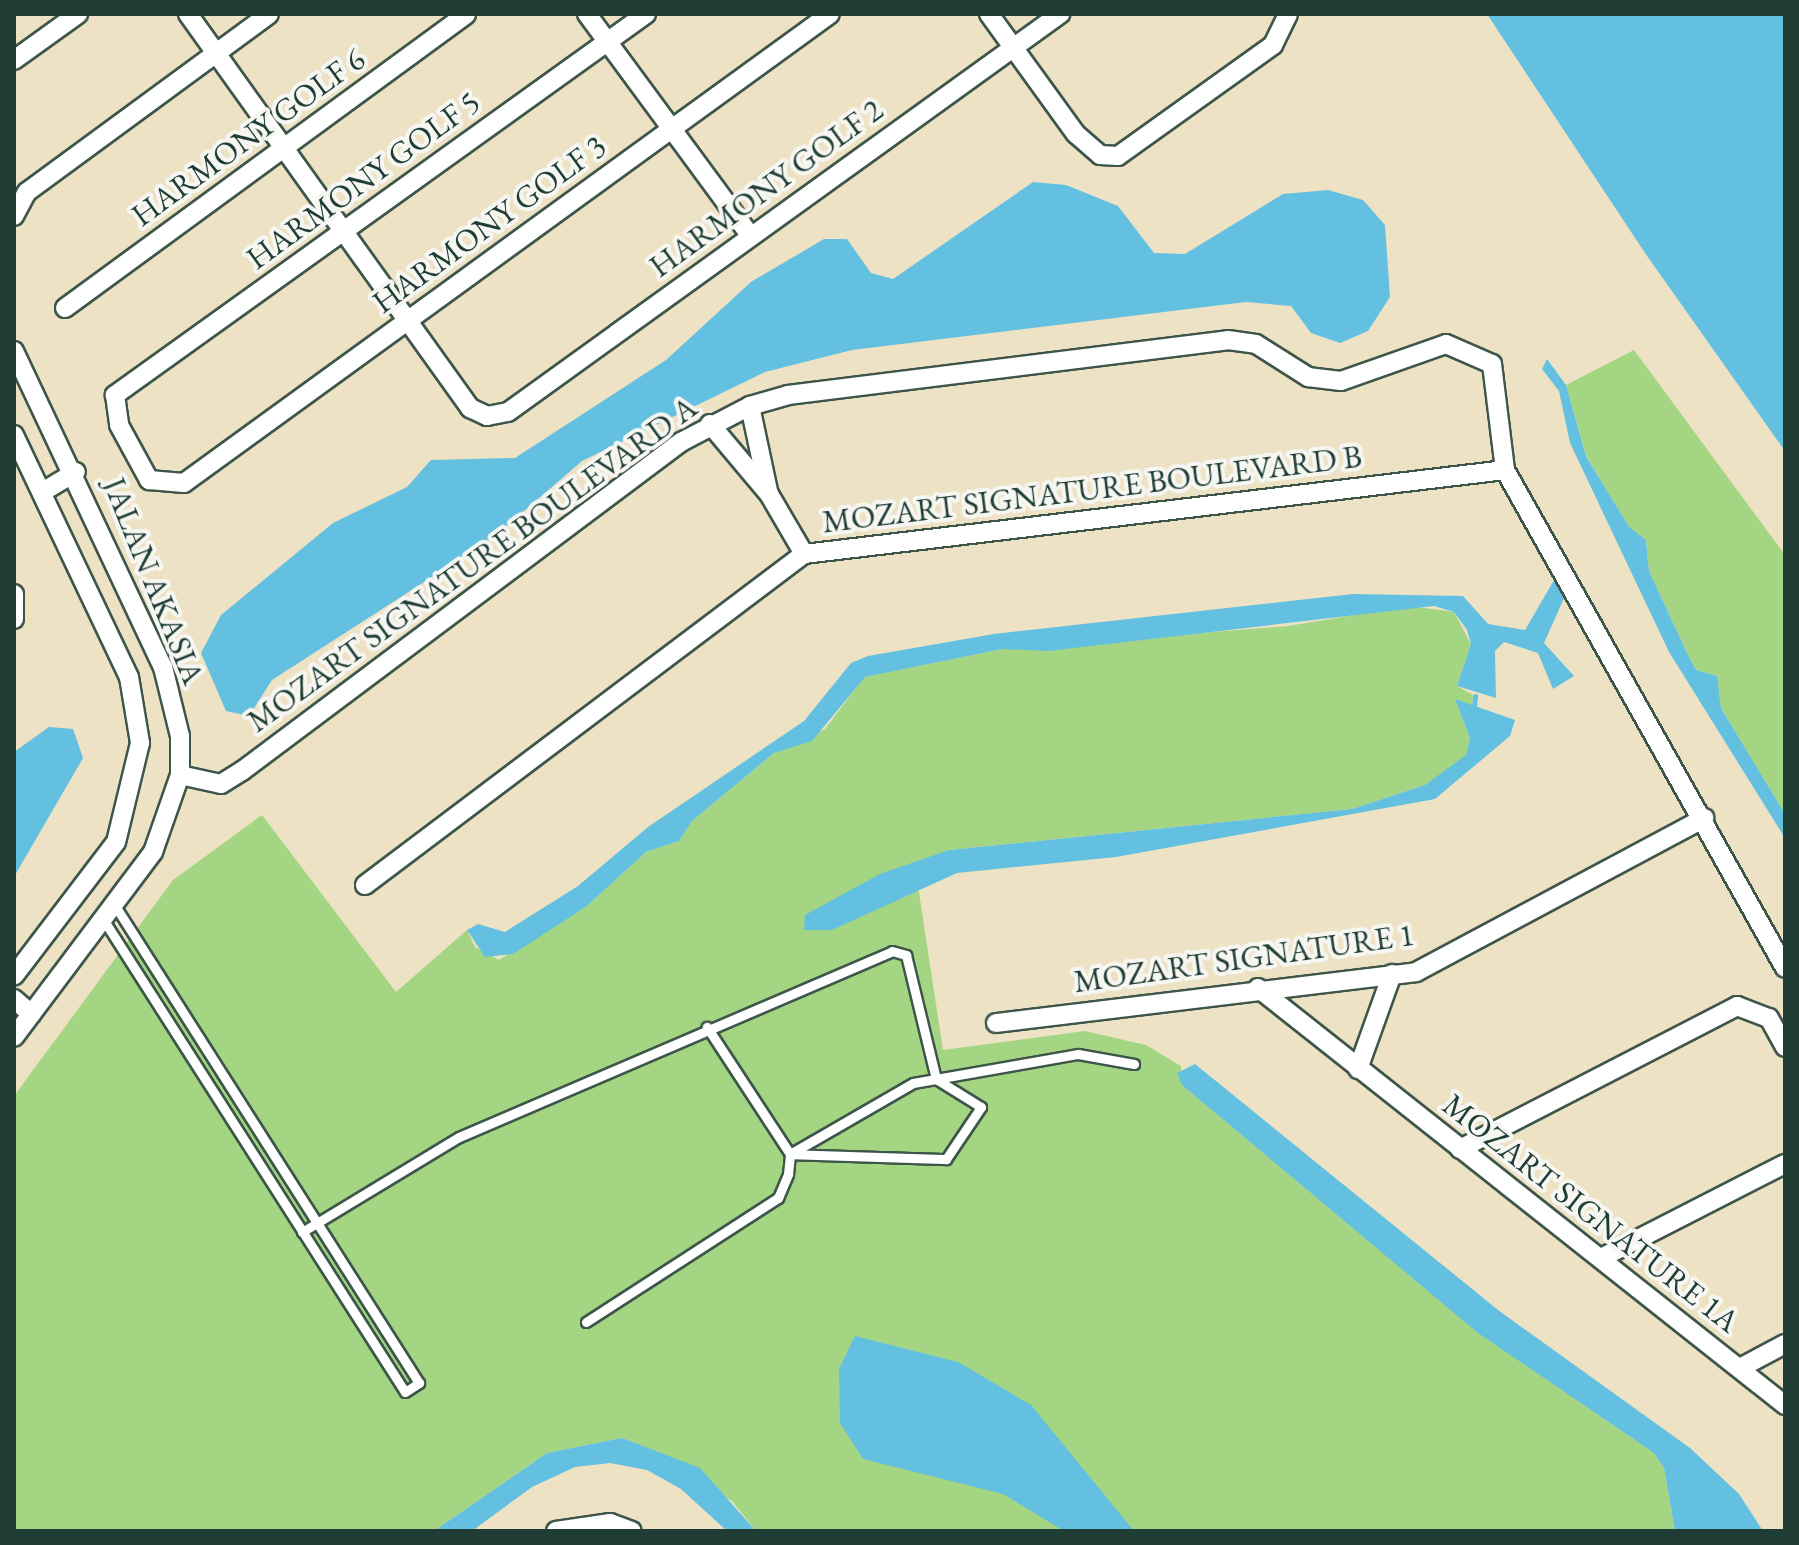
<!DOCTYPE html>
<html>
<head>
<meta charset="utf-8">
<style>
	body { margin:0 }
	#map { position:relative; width:1799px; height:1545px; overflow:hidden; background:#eee2c5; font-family:"EB Garamond",serif }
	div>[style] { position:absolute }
	.green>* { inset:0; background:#a4d583 }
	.water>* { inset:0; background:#63c0e1 }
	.stream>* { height:5px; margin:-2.5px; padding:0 2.5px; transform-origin:2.5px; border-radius:2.5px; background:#63c0e1 }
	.roads { filter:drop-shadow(2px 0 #3e564a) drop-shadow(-2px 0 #3e564a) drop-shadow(0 2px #3e564a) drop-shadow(0 -2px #3e564a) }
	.service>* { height:9px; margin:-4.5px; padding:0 4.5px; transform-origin:4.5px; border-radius:4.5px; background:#fff }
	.minor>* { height:18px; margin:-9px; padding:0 9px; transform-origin:9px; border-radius:9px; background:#fff }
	span { translate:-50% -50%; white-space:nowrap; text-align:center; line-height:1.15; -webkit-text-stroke:8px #f6f6f2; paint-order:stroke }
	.street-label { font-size:32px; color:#1f3d34 }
	.frame { position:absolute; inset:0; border:16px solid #1f3d34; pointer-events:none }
</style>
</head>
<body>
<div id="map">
	<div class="green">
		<i style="clip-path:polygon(1634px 350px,1785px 555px,1785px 814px,1721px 708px,1717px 676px,1696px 670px,1687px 653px,1649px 571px,1646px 540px,1629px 528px,1586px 455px,1566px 385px)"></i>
		<i style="clip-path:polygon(1409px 606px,1454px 612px,1471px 644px,1457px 686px,1473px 695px,1472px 705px,1456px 701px,1470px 738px,1466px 756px,1425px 785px,1352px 809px,949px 850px,806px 915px,832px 930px,918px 886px,943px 1050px,1085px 1031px,1146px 1045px,1181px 1066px,1182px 1085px,1479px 1333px,1654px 1453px,1664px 1468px,1675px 1531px,756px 1531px,732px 1501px,622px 1438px,547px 1453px,434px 1531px,14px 1531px,14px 1096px,173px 880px,262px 815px,396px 992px,467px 930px,475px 947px,499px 960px,587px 906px,646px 852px,679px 841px,692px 821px,774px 753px,825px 729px,864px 677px,1002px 649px,1288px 626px)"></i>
	</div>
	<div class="water">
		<i style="clip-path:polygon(1487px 14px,1785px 14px,1785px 451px,1645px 253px)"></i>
		<i style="clip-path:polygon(1033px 182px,1066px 185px,1118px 206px,1154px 253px,1185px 254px,1283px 194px,1328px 190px,1363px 200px,1385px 225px,1390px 297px,1368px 331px,1340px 343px,1311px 333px,1291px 306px,1246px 302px,852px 350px,765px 372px,582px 461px,494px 537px,272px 680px,249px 716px,226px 711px,201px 653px,221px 615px,333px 523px,407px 487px,431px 460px,515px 458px,666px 360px,751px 282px,824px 239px,847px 239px,871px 273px,893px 279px)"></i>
		<i style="clip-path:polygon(1547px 359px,1566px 385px,1586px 456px,1629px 527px,1646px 540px,1649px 571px,1687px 653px,1696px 670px,1717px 676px,1721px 708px,1785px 814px,1785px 838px,1669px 652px,1570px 443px,1559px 391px,1542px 369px)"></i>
		<i style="clip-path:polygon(1557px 575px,1569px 587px,1544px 643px,1574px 676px,1553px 689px,1538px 653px,1504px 642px,1495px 651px,1496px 698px,1457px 686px,1471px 644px,1467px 630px,1454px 612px,1434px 606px,1048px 651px,1002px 649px,865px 677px,812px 741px,774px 753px,692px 821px,679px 841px,646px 852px,587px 906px,513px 954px,485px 957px,467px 930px,478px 924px,505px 932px,578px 886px,648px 827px,804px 721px,851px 663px,868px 656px,994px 634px,1353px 594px,1463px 596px,1488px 624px,1525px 630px)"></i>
		<i style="clip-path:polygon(1455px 699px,1515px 720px,1510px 736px,1435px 799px,1116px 857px,957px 873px,832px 930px,804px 930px,805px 915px,880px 874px,949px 850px,1352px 809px,1425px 785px,1466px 755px,1470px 738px)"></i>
		<i style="clip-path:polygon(49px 727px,73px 729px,83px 758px,14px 877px,14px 752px)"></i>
		<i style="clip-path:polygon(1195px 1064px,1498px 1310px,1690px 1448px,1739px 1494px,1763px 1531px,1675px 1531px,1664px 1468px,1654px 1453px,1478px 1333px,1182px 1085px,1177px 1073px)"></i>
		<i style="clip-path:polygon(855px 1336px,958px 1362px,1031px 1405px,1134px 1531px,1064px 1531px,1003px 1494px,863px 1459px,840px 1423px,839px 1369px)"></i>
		<i style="clip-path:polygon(622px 1438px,700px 1468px,756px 1531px,727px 1531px,681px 1489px,647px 1470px,610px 1463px,575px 1467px,532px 1487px,472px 1531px,434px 1531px,547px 1453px)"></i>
	</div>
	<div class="stream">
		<i style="left:1474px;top:706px;width:10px;rotate:-84deg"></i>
	</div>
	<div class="roads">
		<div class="service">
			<i style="left:103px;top:919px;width:561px;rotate:57.44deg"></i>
			<i style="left:405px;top:1392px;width:17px;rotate:-33deg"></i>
			<i style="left:419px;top:1383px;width:568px;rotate:-122.49deg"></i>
			<i style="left:790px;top:1154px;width:142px;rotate:-30deg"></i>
			<i style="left:913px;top:1083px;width:168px;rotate:-10deg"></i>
			<i style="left:1078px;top:1054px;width:57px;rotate:10.1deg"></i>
			<i style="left:302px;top:1232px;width:184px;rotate:-31.2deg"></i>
			<i style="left:459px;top:1137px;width:471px;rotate:-23.2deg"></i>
			<i style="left:892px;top:951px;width:15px;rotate:16deg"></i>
			<i style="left:906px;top:955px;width:128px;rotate:76.4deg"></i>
			<i style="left:936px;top:1079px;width:53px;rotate:31.9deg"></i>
			<i style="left:981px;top:1107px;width:63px;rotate:123.9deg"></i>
			<i style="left:946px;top:1159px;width:156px;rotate:-178.2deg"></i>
			<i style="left:586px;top:1322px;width:229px;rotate:-32.9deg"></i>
			<i style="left:778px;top:1198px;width:26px;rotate:-67deg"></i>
			<i style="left:788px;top:1174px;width:20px;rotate:-84deg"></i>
			<i style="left:790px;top:1154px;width:152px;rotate:-123.2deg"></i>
		</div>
		<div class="minor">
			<i style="left:188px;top:14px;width:485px;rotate:54.4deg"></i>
			<i style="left:470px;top:408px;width:19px;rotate:25deg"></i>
			<i style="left:487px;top:416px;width:21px;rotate:-11deg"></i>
			<i style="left:508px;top:412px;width:681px;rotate:-35.79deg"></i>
			<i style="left:587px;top:14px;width:275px;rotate:53.6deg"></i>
			<i style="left:646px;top:14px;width:654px;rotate:144.34deg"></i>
			<i style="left:115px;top:395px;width:30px;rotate:82deg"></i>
			<i style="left:119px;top:425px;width:63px;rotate:61.4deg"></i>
			<i style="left:149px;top:480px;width:35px;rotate:5deg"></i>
			<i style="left:184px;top:483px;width:798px;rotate:-35.98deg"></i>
			<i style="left:989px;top:14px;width:148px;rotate:54.1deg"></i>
			<i style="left:1076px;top:134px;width:32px;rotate:41deg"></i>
			<i style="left:1100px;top:155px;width:18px;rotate:3deg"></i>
			<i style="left:1118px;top:156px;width:191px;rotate:-35.6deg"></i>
			<i style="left:1273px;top:45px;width:34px;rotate:-64deg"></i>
			<i style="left:14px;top:60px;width:79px;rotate:-35.7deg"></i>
			<i style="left:14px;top:216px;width:27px;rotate:-62deg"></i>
			<i style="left:27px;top:192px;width:300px;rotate:-36.3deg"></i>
			<i style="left:65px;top:308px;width:497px;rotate:-36.2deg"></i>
			<i style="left:14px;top:351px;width:349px;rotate:64.8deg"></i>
			<i style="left:163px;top:667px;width:71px;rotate:76.2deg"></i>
			<i style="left:180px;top:736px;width:39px;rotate:90deg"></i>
			<i style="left:180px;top:775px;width:82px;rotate:109.3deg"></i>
			<i style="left:153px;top:852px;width:231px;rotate:126.9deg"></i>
			<i style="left:750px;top:406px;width:87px;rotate:78deg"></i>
			<i style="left:710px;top:424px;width:92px;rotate:49.9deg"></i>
			<i style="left:769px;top:494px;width:69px;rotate:59.7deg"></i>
			<i style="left:14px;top:435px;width:268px;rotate:64.6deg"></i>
			<i style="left:129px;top:677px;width:67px;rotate:80.5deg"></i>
			<i style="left:140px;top:743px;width:102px;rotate:103.6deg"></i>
			<i style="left:116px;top:842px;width:168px;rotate:127.3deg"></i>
			<i style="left:44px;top:491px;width:37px;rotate:-31deg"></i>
			<i style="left:14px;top:594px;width:25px;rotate:90deg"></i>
			<i style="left:180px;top:775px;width:42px;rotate:12.4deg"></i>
			<i style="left:221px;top:784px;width:25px;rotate:-32deg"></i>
			<i style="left:242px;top:771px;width:549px;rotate:-36.85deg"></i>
			<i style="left:681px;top:442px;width:78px;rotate:-27.6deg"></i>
			<i style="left:750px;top:406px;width:40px;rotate:-16deg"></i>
			<i style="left:788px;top:395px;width:443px;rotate:-7.1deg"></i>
			<i style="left:1228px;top:340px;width:28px;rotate:8deg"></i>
			<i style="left:1256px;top:344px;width:62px;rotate:32.4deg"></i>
			<i style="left:1308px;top:377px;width:33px;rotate:7deg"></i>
			<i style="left:1341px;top:381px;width:111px;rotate:-19.4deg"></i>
			<i style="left:1446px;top:344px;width:50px;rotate:23.5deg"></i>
			<i style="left:1492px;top:364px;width:107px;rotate:83deg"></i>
			<i style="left:1505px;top:470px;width:571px;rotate:60.65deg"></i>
			<i style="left:365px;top:885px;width:550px;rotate:-37.02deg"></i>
			<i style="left:804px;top:554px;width:706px;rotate:-6.83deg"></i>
			<i style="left:1258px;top:988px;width:672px;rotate:38.35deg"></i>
			<i style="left:14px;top:999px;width:23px;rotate:41deg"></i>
			<i style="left:996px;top:1023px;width:423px;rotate:-6.9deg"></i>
			<i style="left:1416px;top:972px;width:327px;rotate:-28.1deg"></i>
			<i style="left:1358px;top:1069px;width:101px;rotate:-70.3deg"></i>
			<i style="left:1460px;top:1149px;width:312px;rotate:-27.3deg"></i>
			<i style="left:1737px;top:1006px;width:34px;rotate:21deg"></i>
			<i style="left:1769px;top:1018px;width:33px;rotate:61deg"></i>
			<i style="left:1601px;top:1258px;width:207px;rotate:-27.1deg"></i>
			<i style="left:1740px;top:1368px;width:51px;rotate:-28.1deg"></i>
			<i style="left:556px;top:1531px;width:55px;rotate:-8.4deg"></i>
			<i style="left:610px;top:1523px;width:23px;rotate:20deg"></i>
		</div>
	</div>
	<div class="street-label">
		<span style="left:248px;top:137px;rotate:-36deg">HARMONY GOLF 6</span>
		<span style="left:363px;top:180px;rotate:-36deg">HARMONY GOLF 5</span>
		<span style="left:766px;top:188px;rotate:-36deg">HARMONY GOLF 2</span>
		<span style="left:489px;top:224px;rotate:-36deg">HARMONY GOLF 3</span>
		<span style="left:1092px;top:489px;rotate:-7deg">MOZART SIGNATURE BOULEVARD B</span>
		<span style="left:472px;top:564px;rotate:-36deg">MOZART SIGNATURE BOULEVARD A</span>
		<span style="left:154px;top:581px;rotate:68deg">JALAN AKASIA</span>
		<span style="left:1244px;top:958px;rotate:-8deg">MOZART SIGNATURE 1</span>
		<span style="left:1591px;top:1213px;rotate:38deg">MOZART SIGNATURE 1A</span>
	</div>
	<div class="frame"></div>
</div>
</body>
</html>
